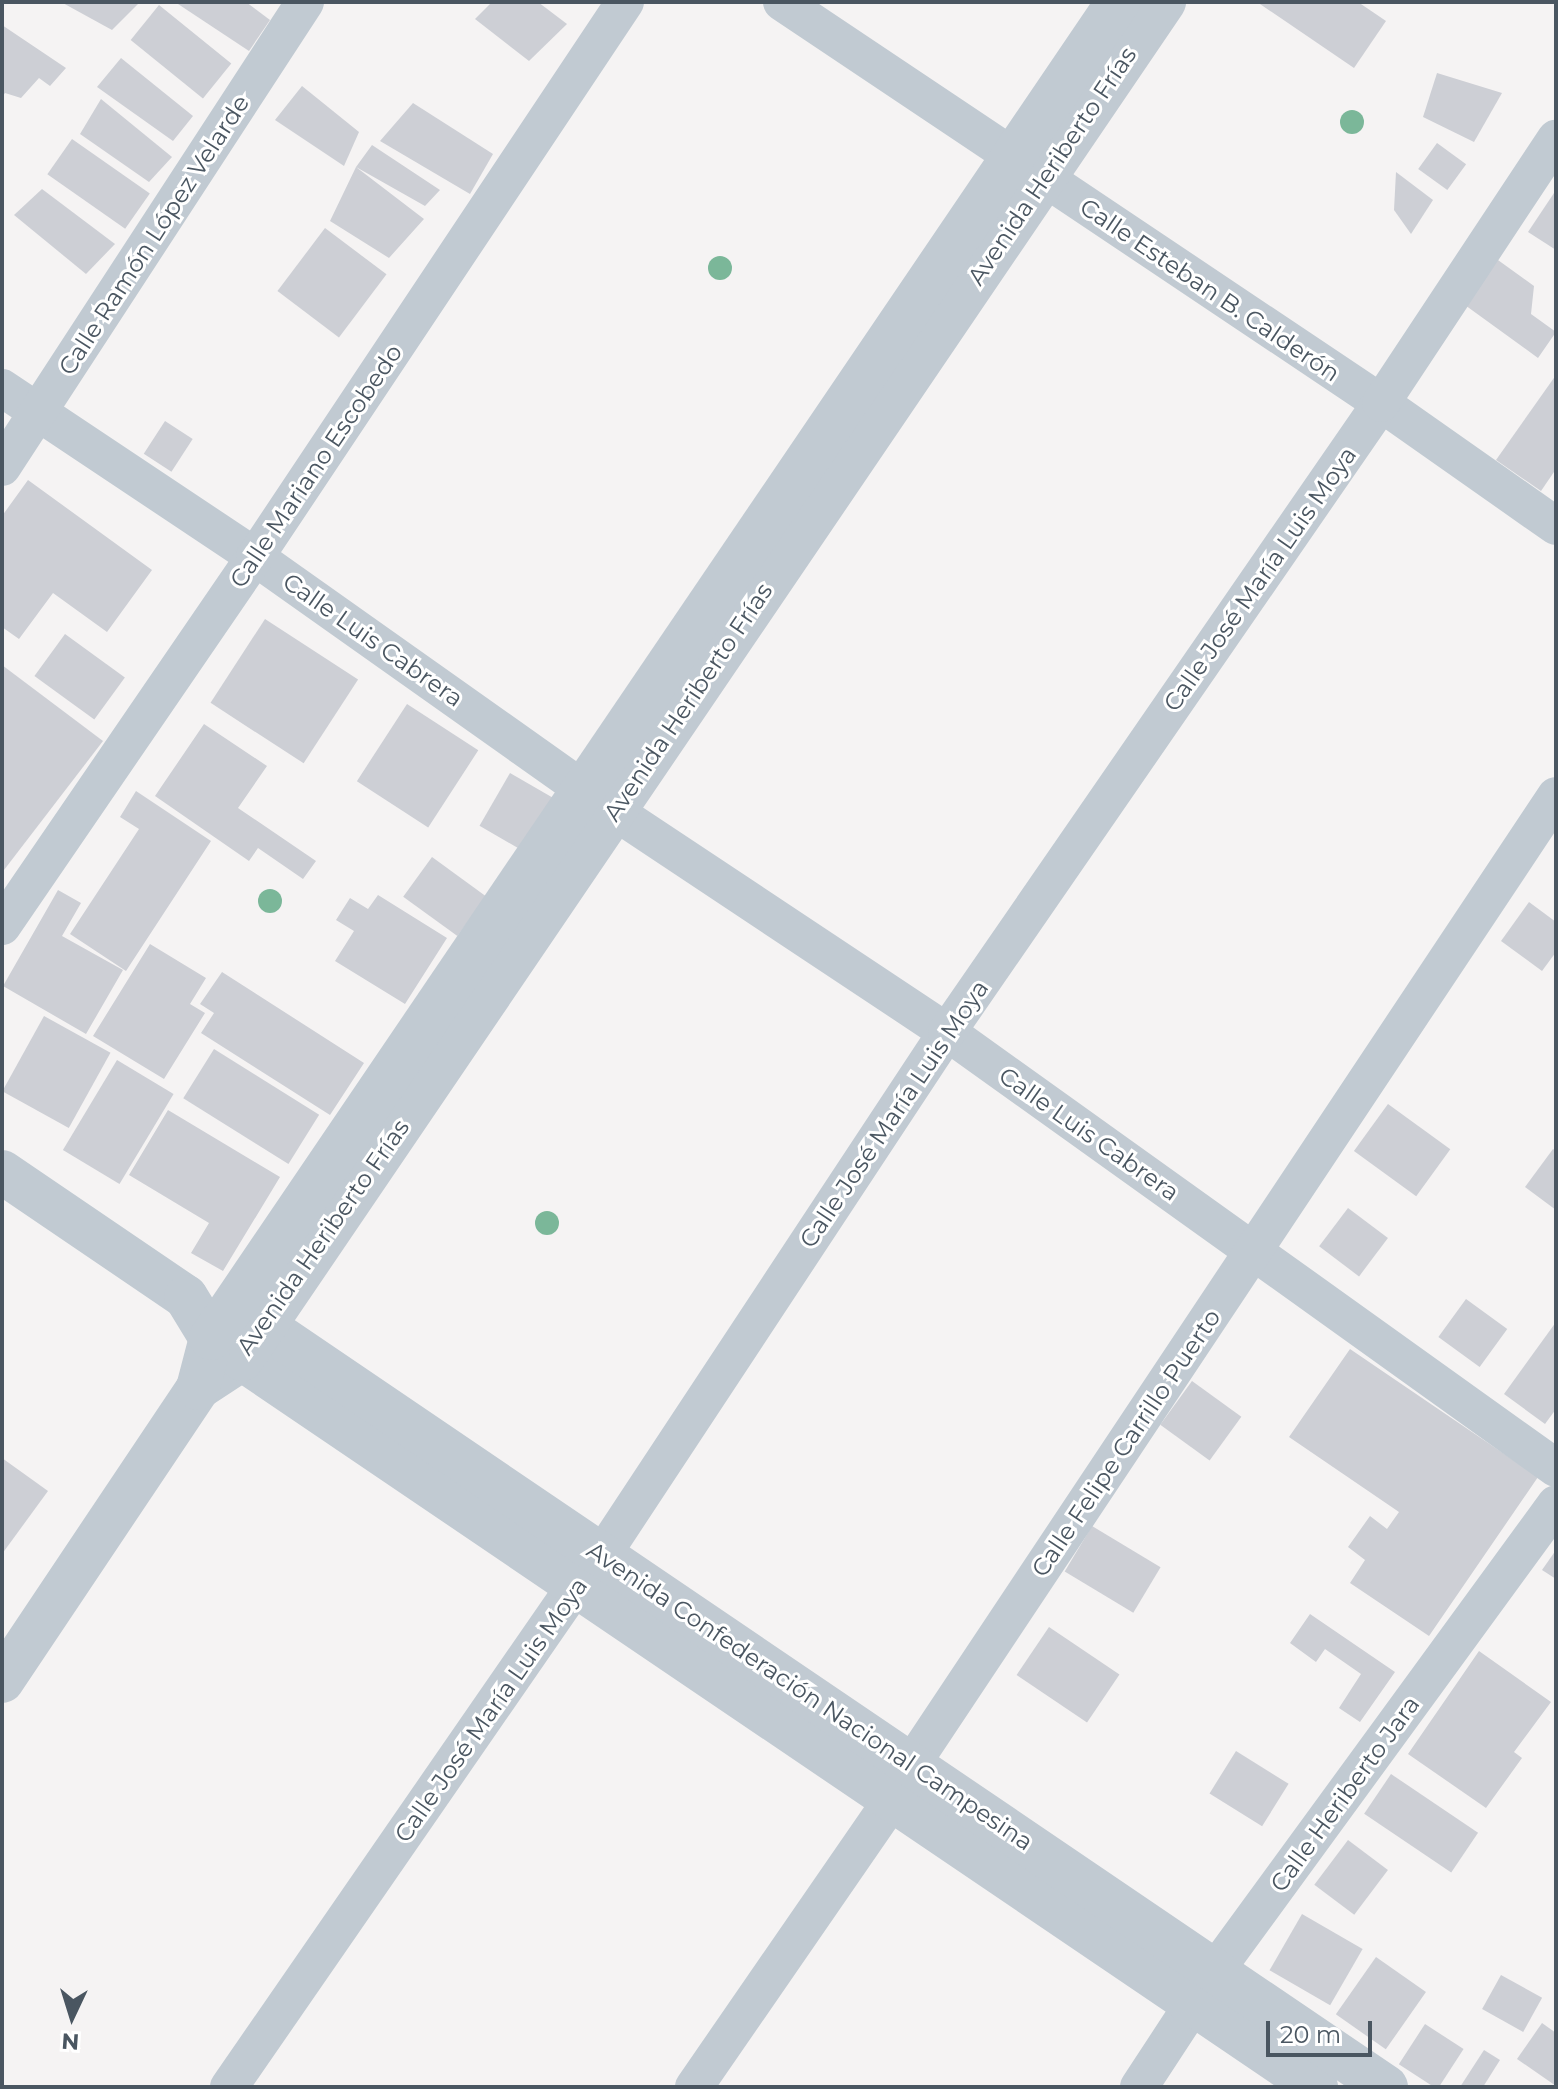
<!DOCTYPE html>
<html>
<head>
<meta charset="utf-8">
<style>
	body { margin:0 }
	#map { position:relative; width:1558px; height:2089px; overflow:hidden; background:#f5f3f3; font-family:Montserrat,sans-serif }
	div>[style] { position:absolute }
	.building>* { inset:0; background:#cdcfd5; transform-origin:0 0 }
	.minor>* { height:38px; margin:-19px; padding:0 19px; transform-origin:19px; border-radius:19px; background:#c1cad2 }
	.tertiary>* { height:44px; margin:-22px; padding:0 22px; transform-origin:22px; border-radius:22px; background:#c1cad2 }
	.trees>* { width:24px; height:24px; margin:-12px; border-radius:50%; background:#7bb799 }
	span { translate:-50% -50%; white-space:nowrap; text-align:center; line-height:1.15; -webkit-text-stroke:6px #fff; paint-order:stroke }
	.street-label { font-size:24px; color:#4a5661 }
	.frame { position:absolute; inset:0; border:4px solid #4a5661; pointer-events:none }
	.north { position:absolute; left:32px; top:1977px; width:80px; height:80px; -webkit-text-stroke:6px #fff; paint-order:stroke; rotate:184deg; font-size:22px; font-weight:700; line-height:32px; text-align:center; color:#4a5661 }
	.north::after { content:''; display:block; margin:auto; width:28px; height:36px; background:#4a5661; clip-path:polygon(50% 0,100% 100%,50% 72%,0 100%) }
	.scale { position:absolute; left:1266px; top:2021px; width:106px; height:36px; box-sizing:border-box; border:4px solid #4a5661; border-top:0; padding-left:10px; font-size:24px; line-height:28px; white-space:nowrap; color:#4a5661; -webkit-text-stroke:6px #fff; paint-order:stroke }
</style>
</head>
<body>
<div id="map">
	<div class="building">
		<i style="clip-path:polygon(61px 2px,140px 2px,112px 30px)"></i>
		<i style="clip-path:polygon(175px 2px,246px 2px,270px 20px,249px 51px)"></i>
		<i style="clip-path:polygon(492px 2px,538px 2px,567px 24px,529px 61px,475px 19px)"></i>
		<i style="clip-path:polygon(1257px 2px,1358px 2px,1386px 21px,1354px 68px)"></i>
		<i style="left:159px;top:5px;width:93px;height:45px;rotate:39deg"></i>
		<i style="clip-path:polygon(2px 25px,66px 68px,50px 86px,39px 78px,21px 98px,5px 93px,2px 97px)"></i>
		<i style="clip-path:polygon(121px 58px,193px 116px,173px 141px,97px 87px)"></i>
		<i style="clip-path:polygon(1437px 73px,1502px 93px,1474px 142px,1423px 117px)"></i>
		<i style="clip-path:polygon(302px 86px,359px 132px,344px 166px,275px 120px)"></i>
		<i style="clip-path:polygon(101px 99px,172px 157px,149px 182px,80px 134px)"></i>
		<i style="clip-path:polygon(413px 103px,493px 154px,470px 194px,380px 141px)"></i>
		<i style="left:72px;top:139px;width:95px;height:43px;rotate:35deg"></i>
		<i style="left:1437px;top:143px;width:36px;height:32px;rotate:36deg"></i>
		<i style="clip-path:polygon(372px 145px,440px 190px,425px 206px,356px 167px,424px 219px,389px 258px,330px 221px,356px 167px)"></i>
		<i style="clip-path:polygon(1396px 172px,1433px 200px,1411px 234px,1394px 210px)"></i>
		<i style="clip-path:polygon(42px 189px,115px 244px,86px 274px,14px 215px)"></i>
		<i style="clip-path:polygon(1556px 190px,1556px 250px,1528px 232px)"></i>
		<i style="left:325px;top:228px;width:77px;height:79px;rotate:37deg"></i>
		<i style="clip-path:polygon(1491px 255px,1534px 286px,1531px 314px,1556px 332px,1538px 358px,1458px 300px)"></i>
		<i style="clip-path:polygon(1556px 375px,1556px 469px,1541px 491px,1496px 460px)"></i>
		<i style="left:165px;top:421px;width:33px;height:39px;rotate:33deg"></i>
		<i style="clip-path:polygon(28px 480px,152px 570px,107px 632px,53px 593px,19px 639px,2px 627px,2px 516px)"></i>
		<i style="left:265px;top:619px;width:111px;height:100px;rotate:33deg"></i>
		<i style="left:65px;top:634px;width:74px;height:52px;rotate:36deg"></i>
		<i style="clip-path:polygon(2px 665px,103px 741px,4px 870px,2px 868px)"></i>
		<i style="left:407px;top:704px;width:85px;height:92px;rotate:33deg"></i>
		<i style="clip-path:polygon(204px 724px,267px 766px,238px 808px,316px 861px,303px 879px,258px 848px,249px 861px,155px 796px)"></i>
		<i style="left:510px;top:773px;width:50px;height:61px;rotate:30deg"></i>
		<i style="clip-path:polygon(136px 791px,211px 841px,126px 971px,70px 934px,139px 829px,120px 817px)"></i>
		<i style="left:432px;top:857px;width:67px;height:49px;rotate:36deg"></i>
		<i style="clip-path:polygon(58px 890px,81px 903px,62px 936px,123px 970px,86px 1034px,3px 986px)"></i>
		<i style="clip-path:polygon(378px 895px,447px 938px,405px 1004px,335px 961px,354px 931px,336px 920px,350px 898px,368px 909px)"></i>
		<i style="clip-path:polygon(1529px 902px,1556px 922px,1556px 952px,1542px 971px,1501px 941px)"></i>
		<i style="clip-path:polygon(150px 944px,206px 978px,190px 1004px,205px 1013px,164px 1079px,93px 1036px)"></i>
		<i style="clip-path:polygon(222px 972px,364px 1063px,330px 1115px,201px 1033px,214px 1013px,200px 1004px)"></i>
		<i style="left:44px;top:1016px;width:76px;height:86px;rotate:29deg"></i>
		<i style="left:214px;top:1049px;width:124px;height:58px;rotate:32deg"></i>
		<i style="left:117px;top:1060px;width:66px;height:105px;rotate:31deg"></i>
		<i style="left:1388px;top:1104px;width:77px;height:58px;rotate:36deg"></i>
		<i style="clip-path:polygon(168px 1110px,280px 1177px,223px 1271px,191px 1253px,209px 1223px,129px 1175px)"></i>
		<i style="clip-path:polygon(1553px 1149px,1556px 1151px,1556px 1210px,1525px 1187px)"></i>
		<i style="left:1348px;top:1208px;width:50px;height:48px;rotate:37deg"></i>
		<i style="left:1466px;top:1299px;width:51px;height:47px;rotate:36deg"></i>
		<i style="clip-path:polygon(1556px 1322px,1556px 1409px,1545px 1424px,1504px 1394px)"></i>
		<i style="clip-path:polygon(1350px 1349px,1538px 1477px,1429px 1636px,1350px 1583px,1365px 1560px,1348px 1547px,1370px 1516px,1387px 1529px,1399px 1512px,1289px 1437px)"></i>
		<i style="left:1192px;top:1381px;width:61px;height:54px;rotate:36deg"></i>
		<i style="clip-path:polygon(2px 1458px,48px 1491px,2px 1554px)"></i>
		<i style="left:1092px;top:1526px;width:80px;height:53px;rotate:31deg"></i>
		<i style="clip-path:polygon(1556px 1550px,1556px 1579px,1542px 1570px)"></i>
		<i style="clip-path:polygon(1310px 1614px,1395px 1672px,1360px 1722px,1339px 1708px,1361px 1674px,1325px 1649px,1316px 1662px,1290px 1643px)"></i>
		<i style="left:1049px;top:1627px;width:85px;height:58px;rotate:34deg"></i>
		<i style="clip-path:polygon(1479px 1651px,1551px 1702px,1514px 1752px,1522px 1758px,1486px 1808px,1408px 1754px)"></i>
		<i style="left:1236px;top:1751px;width:62px;height:50px;rotate:32deg"></i>
		<i style="left:1391px;top:1774px;width:105px;height:48px;rotate:34deg"></i>
		<i style="left:1348px;top:1840px;width:50px;height:56px;rotate:37deg"></i>
		<i style="left:1302px;top:1914px;width:70px;height:65px;rotate:30deg"></i>
		<i style="left:1376px;top:1957px;width:61px;height:70px;rotate:35deg"></i>
		<i style="left:1501px;top:1975px;width:47px;height:39px;rotate:29deg"></i>
		<i style="clip-path:polygon(1542px 2023px,1556px 2033px,1556px 2086px,1517px 2059px)"></i>
		<i style="left:1425px;top:2024px;width:46px;height:48px;rotate:33deg"></i>
		<i style="clip-path:polygon(1484px 2050px,1500px 2060px,1483px 2087px,1460px 2087px)"></i>
	</div>
	<div class="minor">
		<i style="left:782px;top:2px;width:721px;rotate:33.8deg"></i>
		<i style="left:1381px;top:403px;width:214px;rotate:35.1deg"></i>
		<i style="left:2px;top:388px;width:304px;rotate:33.7deg"></i>
		<i style="left:255px;top:557px;width:402px;rotate:35.3deg"></i>
		<i style="left:2px;top:467px;width:555px;rotate:-56.91deg"></i>
		<i style="left:614px;top:811px;width:400px;rotate:33.6deg"></i>
		<i style="left:947px;top:1032px;width:749px;rotate:35.6deg"></i>
		<i style="left:2px;top:926px;width:447px;rotate:-55.6deg"></i>
		<i style="left:255px;top:557px;width:667px;rotate:-56.31deg"></i>
		<i style="left:229px;top:2087px;width:610px;rotate:-55.35deg"></i>
		<i style="left:576px;top:1585px;width:40px;rotate:-49deg"></i>
		<i style="left:602px;top:1555px;width:627px;rotate:-56.59deg"></i>
		<i style="left:947px;top:1032px;width:764px;rotate:-55.39deg"></i>
		<i style="left:1381px;top:403px;width:317px;rotate:-56.5deg"></i>
		<i style="left:694px;top:2087px;width:349px;rotate:-55.4deg"></i>
		<i style="left:892px;top:1800px;width:40px;rotate:-62deg"></i>
		<i style="left:911px;top:1765px;width:1164px;rotate:-56.35deg"></i>
		<i style="left:1139px;top:2087px;width:139px;rotate:-56.8deg"></i>
		<i style="left:1215px;top:1971px;width:578px;rotate:-53.86deg"></i>
	</div>
	<div class="tertiary">
		<i style="left:2px;top:1172px;width:222px;rotate:34.2deg"></i>
		<i style="left:186px;top:1297px;width:48px;rotate:58.6deg"></i>
		<i style="left:211px;top:1338px;width:1335px;rotate:34.13deg"></i>
		<i style="left:239px;top:1309px;width:1386px;rotate:34.15deg"></i>
		<i style="left:198px;top:1388px;width:53px;rotate:-33.4deg"></i>
		<i style="left:242px;top:1359px;width:1641px;rotate:-55.81deg"></i>
		<i style="left:2px;top:1681px;width:353px;rotate:-56.2deg"></i>
		<i style="left:198px;top:1388px;width:52px;rotate:-75.4deg"></i>
		<i style="left:211px;top:1338px;width:1615px;rotate:-55.83deg"></i>
	</div>
	<div class="trees">
		<i style="left:1352px;top:122px"></i>
		<i style="left:720px;top:268px"></i>
		<i style="left:270px;top:901px"></i>
		<i style="left:547px;top:1223px"></i>
	</div>
	<div class="street-label">
		<span style="left:1052px;top:166px;rotate:-56deg">Avenida Heriberto Frías</span>
		<span style="left:154px;top:235px;rotate:-57deg">Calle Ramón López Velarde</span>
		<span style="left:1210px;top:290px;rotate:34deg">Calle Esteban B. Calderón</span>
		<span style="left:316px;top:466px;rotate:-56deg">Calle Mariano Escobedo</span>
		<span style="left:1260px;top:579px;rotate:-55deg">Calle José María Luis Moya</span>
		<span style="left:373px;top:640px;rotate:35deg">Calle Luis Cabrera</span>
		<span style="left:688px;top:702px;rotate:-56deg">Avenida Heriberto Frías</span>
		<span style="left:894px;top:1114px;rotate:-56deg">Calle José María Luis Moya</span>
		<span style="left:1089px;top:1134px;rotate:35deg">Calle Luis Cabrera</span>
		<span style="left:323px;top:1237px;rotate:-55deg">Avenida Heriberto Frías</span>
		<span style="left:1126px;top:1443px;rotate:-56deg">Calle Felipe Carrillo Puerto</span>
		<span style="left:810px;top:1696px;rotate:34deg">Avenida Confederación Nacional Campesina</span>
		<span style="left:491px;top:1710px;rotate:-55deg">Calle José María Luis Moya</span>
		<span style="left:1345px;top:1794px;rotate:-54deg">Calle Heriberto Jara</span>
	</div>
	<div class="frame"></div>
	<div class="north">N</div>
	<div class="scale">20 m</div>
</div>
</body>
</html>
